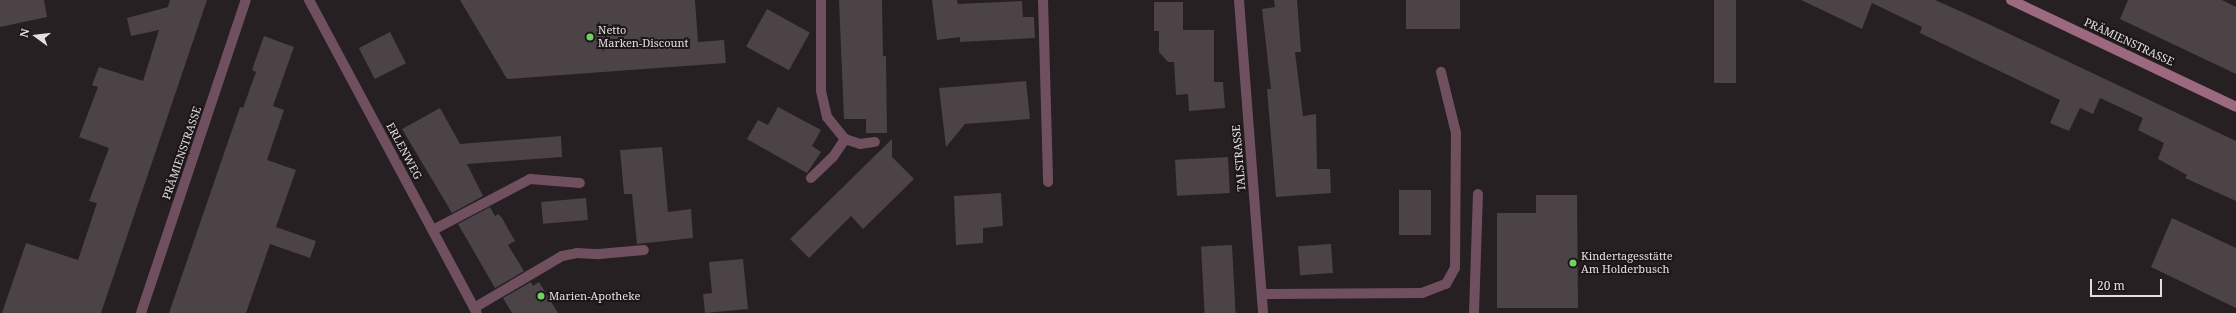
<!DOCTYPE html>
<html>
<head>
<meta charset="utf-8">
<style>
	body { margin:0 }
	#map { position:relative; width:2236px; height:313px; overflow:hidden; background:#262022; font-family:"Noto Serif",serif }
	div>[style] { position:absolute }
	.building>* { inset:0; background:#4b4346; transform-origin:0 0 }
	.lane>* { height:10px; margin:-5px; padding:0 5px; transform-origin:5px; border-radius:5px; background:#70505e }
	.street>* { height:10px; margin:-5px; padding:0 5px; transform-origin:5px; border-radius:5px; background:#70505e }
	.secondary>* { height:10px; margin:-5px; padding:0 5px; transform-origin:5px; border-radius:5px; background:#9c6980 }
	.dots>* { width:11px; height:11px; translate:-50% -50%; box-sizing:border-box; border:2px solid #1c1619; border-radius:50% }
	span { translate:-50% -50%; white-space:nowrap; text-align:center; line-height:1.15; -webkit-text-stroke:4px #1c1619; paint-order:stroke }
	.poi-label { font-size:11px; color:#e3dfe0 }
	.left { translate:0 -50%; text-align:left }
	.street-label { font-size:11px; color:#e3dfe0 }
	.north { position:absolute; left:16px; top:16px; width:40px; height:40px; -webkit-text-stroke:3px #1c1619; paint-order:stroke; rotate:285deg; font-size:11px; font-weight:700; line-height:16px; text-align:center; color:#e3dfe0 }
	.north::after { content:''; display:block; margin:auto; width:14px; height:18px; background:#e3dfe0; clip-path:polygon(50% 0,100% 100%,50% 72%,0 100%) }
	.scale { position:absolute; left:2090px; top:279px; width:72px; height:18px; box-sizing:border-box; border:2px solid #e3dfe0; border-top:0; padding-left:5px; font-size:12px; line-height:14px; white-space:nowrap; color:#e3dfe0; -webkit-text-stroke:3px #1c1619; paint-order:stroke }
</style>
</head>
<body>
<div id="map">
	<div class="building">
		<i style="clip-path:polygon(0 0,44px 0,47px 17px,0 27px)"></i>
		<i style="clip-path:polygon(170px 0,207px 0,101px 313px,2px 313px,26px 243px,78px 260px,97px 203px,89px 201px,109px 148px,79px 137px,98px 87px,92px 85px,99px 67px,143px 81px,159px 30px,131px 36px,127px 18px,168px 7px)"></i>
		<i style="clip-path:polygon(460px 0,695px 0,698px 42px,724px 40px,726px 63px,507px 79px)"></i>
		<i style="clip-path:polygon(839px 0,882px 0,883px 56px,886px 56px,887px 133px,866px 133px,866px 119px,844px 119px)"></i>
		<i style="clip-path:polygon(932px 0,957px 0,958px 4px,1022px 1px,1023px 17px,1034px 17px,1035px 38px,960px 42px,960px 37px,937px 40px)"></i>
		<i style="clip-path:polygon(1274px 0,1297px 0,1301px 52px,1295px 52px,1303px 116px,1316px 114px,1317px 169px,1330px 169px,1331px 193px,1276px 197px,1267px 89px,1271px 89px,1262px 9px,1275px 7px)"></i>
		<i style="left:1406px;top:0;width:54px;height:29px"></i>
		<i style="left:1714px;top:0;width:22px;height:83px"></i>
		<i style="clip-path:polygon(1801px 0,1935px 0,1982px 21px,2236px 141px,2236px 201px,2185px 178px,2187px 175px,2158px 159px,2164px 143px,2138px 130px,2143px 118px,2100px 98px,2093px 114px,2080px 108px,2069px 131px,2050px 123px,2060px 100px,1920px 33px,1922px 27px,1872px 3px,1862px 29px)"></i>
		<i style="clip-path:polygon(2128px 0,2222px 0,2236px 7px,2236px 74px,2120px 19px)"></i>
		<i style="clip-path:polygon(1154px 2px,1183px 2px,1183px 30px,1214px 30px,1214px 82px,1223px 82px,1225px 108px,1189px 111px,1188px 94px,1176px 95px,1174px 62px,1168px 62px,1159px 52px,1159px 31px,1154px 31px)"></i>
		<i style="left:767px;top:9px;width:49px;height:43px;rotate:29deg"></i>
		<i style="left:390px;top:32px;width:35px;height:35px;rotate:63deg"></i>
		<i style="clip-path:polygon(264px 36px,294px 47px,273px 106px,284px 110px,267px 160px,296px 170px,276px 227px,316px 241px,310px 258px,270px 244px,246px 313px,169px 313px,240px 107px,243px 108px,256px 72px,252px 70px)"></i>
		<i style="clip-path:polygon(1026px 81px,1030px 119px,965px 124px,946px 147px,939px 88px)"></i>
		<i style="clip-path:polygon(778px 107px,821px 130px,812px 146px,821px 152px,807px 173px,747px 139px,758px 120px,768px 125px)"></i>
		<i style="clip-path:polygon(440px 108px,460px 144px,561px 136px,562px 157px,467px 164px,483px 196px,452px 213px,402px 129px)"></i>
		<i style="clip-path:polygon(892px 139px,892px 157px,914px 179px,863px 229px,851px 216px,809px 258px,790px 239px)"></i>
		<i style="clip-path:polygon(662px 147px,668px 212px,691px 209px,693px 238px,637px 244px,632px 194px,624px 194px,620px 150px)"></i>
		<i style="left:1228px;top:157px;width:36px;height:53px;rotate:87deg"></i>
		<i style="left:1399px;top:190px;width:32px;height:45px"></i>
		<i style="clip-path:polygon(1001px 193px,1003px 226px,983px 228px,983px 243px,956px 245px,954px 196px)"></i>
		<i style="clip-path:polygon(1536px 195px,1577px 195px,1578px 308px,1497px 308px,1497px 213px,1536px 213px)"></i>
		<i style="left:586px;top:198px;width:22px;height:45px;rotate:85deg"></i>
		<i style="clip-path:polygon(490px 207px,495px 216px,498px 214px,502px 218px,515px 241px,508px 245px,524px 271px,495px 288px,458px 224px)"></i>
		<i style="clip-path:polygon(2172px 218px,2236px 248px,2236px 308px,2151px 267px)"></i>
		<i style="left:1331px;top:244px;width:29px;height:33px;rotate:86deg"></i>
		<i style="left:1232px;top:245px;width:68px;height:31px;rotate:87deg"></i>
		<i style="clip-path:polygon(743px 259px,748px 309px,705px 313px,703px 294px,712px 293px,709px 262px)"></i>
		<i style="clip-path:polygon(531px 282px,533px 286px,539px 282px,558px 313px,512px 313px,503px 298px)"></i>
	</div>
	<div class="lane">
		<i style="left:1043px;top:0;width:182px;rotate:88.4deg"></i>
		<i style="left:433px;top:230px;width:110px;rotate:-27.7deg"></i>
		<i style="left:530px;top:179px;width:50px;rotate:4.6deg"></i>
		<i style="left:1263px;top:294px;width:159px;rotate:-0.4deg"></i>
		<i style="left:1422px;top:293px;width:26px;rotate:-21deg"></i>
		<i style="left:1446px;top:284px;width:18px;rotate:-61deg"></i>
		<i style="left:1455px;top:268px;width:135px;rotate:-89.6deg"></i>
		<i style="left:1456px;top:133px;width:63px;rotate:-103.8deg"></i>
		<i style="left:474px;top:308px;width:102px;rotate:-30.6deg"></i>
		<i style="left:562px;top:256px;width:15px;rotate:-11deg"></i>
		<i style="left:577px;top:253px;width:22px;rotate:3deg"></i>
		<i style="left:599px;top:254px;width:45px;rotate:-5.1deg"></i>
		<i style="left:1474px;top:313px;width:119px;rotate:-88.1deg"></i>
	</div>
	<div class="street">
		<i style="left:309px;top:0;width:355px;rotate:61.8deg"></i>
		<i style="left:821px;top:0;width:91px;rotate:90deg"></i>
		<i style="left:821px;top:91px;width:27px;rotate:77deg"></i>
		<i style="left:827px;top:117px;width:28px;rotate:51deg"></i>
		<i style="left:845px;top:139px;width:16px;rotate:18deg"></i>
		<i style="left:860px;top:144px;width:15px;rotate:-8deg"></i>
		<i style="left:1239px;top:0;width:314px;rotate:85.6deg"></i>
		<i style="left:811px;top:178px;width:30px;rotate:-44deg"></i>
		<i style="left:833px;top:157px;width:22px;rotate:-56deg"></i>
		<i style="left:141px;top:313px;width:330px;rotate:-71.5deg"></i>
	</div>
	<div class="secondary">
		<i style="left:2011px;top:0;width:249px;rotate:25.4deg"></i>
	</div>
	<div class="dots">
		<i style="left:590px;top:37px;background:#6ed361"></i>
		<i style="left:1573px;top:263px;background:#6ed361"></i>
		<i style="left:541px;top:296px;background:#6ed361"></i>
	</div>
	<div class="poi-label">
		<span class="left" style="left:598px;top:37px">Netto<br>Marken-Discount</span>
		<span class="left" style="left:1581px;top:263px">Kindertagesstätte<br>Am Holderbusch</span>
		<span class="left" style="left:549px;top:296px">Marien-Apotheke</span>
	</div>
	<div class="street-label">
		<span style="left:2129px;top:42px;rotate:25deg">PRÄMIENSTRASSE</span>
		<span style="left:404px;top:151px;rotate:62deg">ERLENWEG</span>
		<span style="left:182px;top:153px;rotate:-71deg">PRÄMIENSTRASSE</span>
		<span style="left:1239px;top:158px;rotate:-95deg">TALSTRASSE</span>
	</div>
	<div class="north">N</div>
	<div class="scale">20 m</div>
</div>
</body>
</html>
